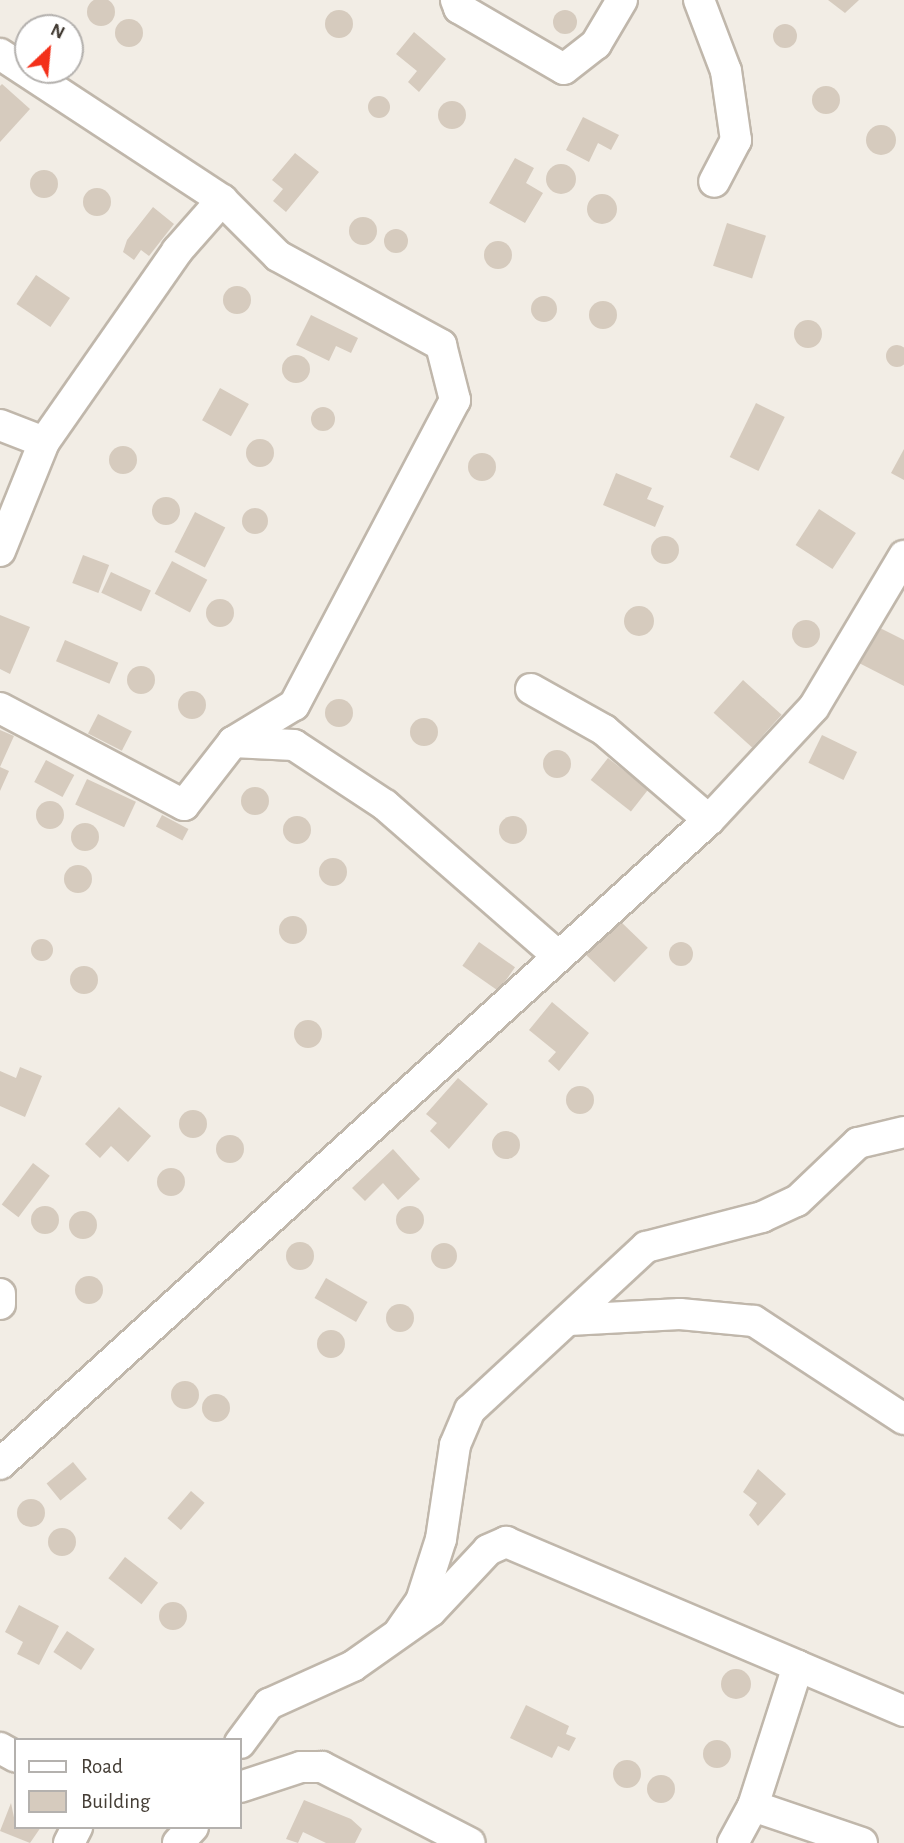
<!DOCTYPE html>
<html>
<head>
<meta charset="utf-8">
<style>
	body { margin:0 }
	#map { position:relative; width:904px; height:1843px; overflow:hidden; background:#f2ede5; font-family:"Alegreya Sans",sans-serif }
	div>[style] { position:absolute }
	.building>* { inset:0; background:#d6cbbe; transform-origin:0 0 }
	.round { border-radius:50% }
	.roads { filter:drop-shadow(2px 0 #c0b7ab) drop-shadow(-2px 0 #c0b7ab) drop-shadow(0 2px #c0b7ab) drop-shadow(0 -2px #c0b7ab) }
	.minor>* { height:30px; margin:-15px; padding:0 15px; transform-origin:15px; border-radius:15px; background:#fff }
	span { translate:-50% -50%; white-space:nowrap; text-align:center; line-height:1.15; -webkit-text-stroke:5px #fff; paint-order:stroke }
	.legend { position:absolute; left:14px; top:1738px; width:228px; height:91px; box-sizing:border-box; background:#fff; border:2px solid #b4b1ae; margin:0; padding:9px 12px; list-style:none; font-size:21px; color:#443d35 }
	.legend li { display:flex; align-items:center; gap:14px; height:35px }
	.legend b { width:35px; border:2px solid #b4b1ae }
	.north { position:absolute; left:14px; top:14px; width:70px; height:70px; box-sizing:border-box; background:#fff; border:2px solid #b4b1ae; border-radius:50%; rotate:26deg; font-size:19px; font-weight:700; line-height:28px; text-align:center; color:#443d35 }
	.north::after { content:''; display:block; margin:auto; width:24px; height:32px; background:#f3301a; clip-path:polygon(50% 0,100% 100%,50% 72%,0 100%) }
</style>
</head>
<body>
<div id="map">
	<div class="building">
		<i class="round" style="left:87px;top:-2px;width:28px;height:28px"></i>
		<i style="clip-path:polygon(828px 0,859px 0,845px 13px)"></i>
		<i class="round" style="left:325px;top:10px;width:28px;height:28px"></i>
		<i class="round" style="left:553px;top:10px;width:24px;height:24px"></i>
		<i class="round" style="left:115px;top:19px;width:28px;height:28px"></i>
		<i class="round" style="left:773px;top:24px;width:24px;height:24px"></i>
		<i style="clip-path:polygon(414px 32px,446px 59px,419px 92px,408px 82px,417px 71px,396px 54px)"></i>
		<i style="clip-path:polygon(2px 84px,30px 109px,0 142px,0 86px)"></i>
		<i class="round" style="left:812px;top:86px;width:28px;height:28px"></i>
		<i class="round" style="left:368px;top:96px;width:22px;height:22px"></i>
		<i class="round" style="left:438px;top:101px;width:28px;height:28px"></i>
		<i style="clip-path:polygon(583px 117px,619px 135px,611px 150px,598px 143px,589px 162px,566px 150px)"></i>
		<i class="round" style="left:866px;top:125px;width:30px;height:30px"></i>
		<i style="clip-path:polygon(295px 153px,319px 172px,286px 212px,273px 201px,283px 189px,272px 180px)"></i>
		<i style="clip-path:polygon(515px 158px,534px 168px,526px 183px,543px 193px,525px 223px,489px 203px)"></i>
		<i class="round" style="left:546px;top:164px;width:30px;height:30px"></i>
		<i class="round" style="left:30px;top:170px;width:28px;height:28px"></i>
		<i class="round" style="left:83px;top:188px;width:28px;height:28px"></i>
		<i class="round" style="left:587px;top:194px;width:30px;height:30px"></i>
		<i style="clip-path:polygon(153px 207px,174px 224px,149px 256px,141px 250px,134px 260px,123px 252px,127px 240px)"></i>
		<i class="round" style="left:349px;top:217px;width:28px;height:28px"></i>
		<i style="left:727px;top:223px;width:41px;height:45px;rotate:18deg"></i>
		<i class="round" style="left:384px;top:229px;width:24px;height:24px"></i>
		<i class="round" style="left:484px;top:241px;width:28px;height:28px"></i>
		<i style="left:36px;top:275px;width:41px;height:35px;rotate:34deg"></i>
		<i class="round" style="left:223px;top:286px;width:28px;height:28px"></i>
		<i class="round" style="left:531px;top:296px;width:26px;height:26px"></i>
		<i class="round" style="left:589px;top:301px;width:28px;height:28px"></i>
		<i style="clip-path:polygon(311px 315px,358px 338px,351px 353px,336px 346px,329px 361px,296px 345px)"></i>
		<i class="round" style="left:794px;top:320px;width:28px;height:28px"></i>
		<i class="round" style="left:886px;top:345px;width:22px;height:22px"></i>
		<i class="round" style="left:282px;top:355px;width:28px;height:28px"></i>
		<i style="left:220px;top:388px;width:33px;height:37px;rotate:29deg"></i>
		<i style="left:756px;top:403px;width:32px;height:60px;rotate:26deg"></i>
		<i class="round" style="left:311px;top:407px;width:24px;height:24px"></i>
		<i class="round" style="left:246px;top:439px;width:28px;height:28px"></i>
		<i class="round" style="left:109px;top:446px;width:28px;height:28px"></i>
		<i style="clip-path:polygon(904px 449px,904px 480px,891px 473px)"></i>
		<i class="round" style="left:468px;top:453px;width:28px;height:28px"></i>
		<i style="clip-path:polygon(616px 473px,652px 488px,647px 499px,664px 506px,655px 527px,603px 505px)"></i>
		<i class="round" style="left:152px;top:497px;width:28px;height:28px"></i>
		<i class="round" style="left:242px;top:508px;width:26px;height:26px"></i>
		<i style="left:819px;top:509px;width:44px;height:43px;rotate:33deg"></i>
		<i style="left:195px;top:512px;width:34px;height:45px;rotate:27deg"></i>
		<i class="round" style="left:651px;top:536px;width:28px;height:28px"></i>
		<i style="left:83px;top:555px;width:28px;height:30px;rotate:21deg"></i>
		<i style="left:172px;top:561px;width:40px;height:37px;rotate:28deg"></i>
		<i style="left:111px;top:572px;width:44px;height:23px;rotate:25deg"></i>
		<i class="round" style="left:206px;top:599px;width:28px;height:28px"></i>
		<i class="round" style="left:624px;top:606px;width:30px;height:30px"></i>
		<i style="clip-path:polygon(0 615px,30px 627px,10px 674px,0 669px)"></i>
		<i class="round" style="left:792px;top:620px;width:28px;height:28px"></i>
		<i style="clip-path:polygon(878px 627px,904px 640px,904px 686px,859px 663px)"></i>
		<i style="left:65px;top:640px;width:58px;height:23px;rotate:23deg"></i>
		<i class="round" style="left:127px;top:666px;width:28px;height:28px"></i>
		<i style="left:743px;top:680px;width:52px;height:44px;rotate:42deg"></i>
		<i class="round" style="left:178px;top:691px;width:28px;height:28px"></i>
		<i class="round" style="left:325px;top:699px;width:28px;height:28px"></i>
		<i style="left:98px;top:714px;width:38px;height:22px;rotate:27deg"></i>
		<i class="round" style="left:410px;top:718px;width:28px;height:28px"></i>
		<i style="clip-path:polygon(0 730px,14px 736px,0 767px,9px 771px,0 791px)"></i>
		<i style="left:822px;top:735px;width:39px;height:31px;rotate:26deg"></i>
		<i class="round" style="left:543px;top:750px;width:28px;height:28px"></i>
		<i style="left:608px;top:758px;width:51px;height:28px;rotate:38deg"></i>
		<i style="left:46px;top:760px;width:32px;height:25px;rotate:28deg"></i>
		<i style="left:87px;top:779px;width:54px;height:28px;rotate:25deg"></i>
		<i class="round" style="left:241px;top:787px;width:28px;height:28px"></i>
		<i class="round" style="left:36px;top:801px;width:28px;height:28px"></i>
		<i style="left:162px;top:815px;width:30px;height:13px;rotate:28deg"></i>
		<i class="round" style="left:283px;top:816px;width:28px;height:28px"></i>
		<i class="round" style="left:499px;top:816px;width:28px;height:28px"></i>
		<i class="round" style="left:71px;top:823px;width:28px;height:28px"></i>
		<i class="round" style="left:319px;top:858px;width:28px;height:28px"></i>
		<i class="round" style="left:64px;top:865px;width:28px;height:28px"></i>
		<i class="round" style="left:279px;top:916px;width:28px;height:28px"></i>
		<i style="left:619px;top:920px;width:40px;height:48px;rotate:44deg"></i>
		<i class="round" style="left:31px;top:939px;width:22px;height:22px"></i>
		<i class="round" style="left:669px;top:942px;width:24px;height:24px"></i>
		<i style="left:479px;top:942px;width:44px;height:29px;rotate:35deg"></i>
		<i class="round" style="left:70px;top:966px;width:28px;height:28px"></i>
		<i style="clip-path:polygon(552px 1002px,589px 1033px,559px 1071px,548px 1061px,556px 1052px,529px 1030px)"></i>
		<i class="round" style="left:294px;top:1020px;width:28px;height:28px"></i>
		<i style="clip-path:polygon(20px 1067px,42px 1076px,25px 1117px,0 1106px,0 1071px,16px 1078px)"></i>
		<i style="clip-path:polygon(458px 1078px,488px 1104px,449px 1149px,430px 1131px,437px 1123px,426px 1114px)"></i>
		<i class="round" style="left:566px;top:1086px;width:28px;height:28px"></i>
		<i style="clip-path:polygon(119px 1107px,151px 1136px,128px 1162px,111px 1146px,100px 1158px,85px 1144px)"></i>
		<i class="round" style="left:179px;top:1110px;width:28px;height:28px"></i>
		<i class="round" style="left:492px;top:1131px;width:28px;height:28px"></i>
		<i class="round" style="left:216px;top:1135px;width:28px;height:28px"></i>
		<i style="clip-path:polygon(393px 1149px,420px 1179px,398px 1200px,383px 1183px,365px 1201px,352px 1188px)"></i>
		<i style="left:33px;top:1163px;width:21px;height:52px;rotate:37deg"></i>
		<i class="round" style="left:157px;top:1168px;width:28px;height:28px"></i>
		<i class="round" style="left:396px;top:1206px;width:28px;height:28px"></i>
		<i class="round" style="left:31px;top:1206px;width:28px;height:28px"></i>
		<i class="round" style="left:69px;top:1211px;width:28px;height:28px"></i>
		<i class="round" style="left:286px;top:1242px;width:28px;height:28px"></i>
		<i class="round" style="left:431px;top:1243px;width:26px;height:26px"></i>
		<i class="round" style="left:75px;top:1276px;width:28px;height:28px"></i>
		<i style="left:326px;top:1278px;width:48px;height:23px;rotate:30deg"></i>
		<i class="round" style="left:386px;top:1304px;width:28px;height:28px"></i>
		<i class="round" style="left:317px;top:1330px;width:28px;height:28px"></i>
		<i class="round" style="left:171px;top:1381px;width:28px;height:28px"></i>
		<i class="round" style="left:202px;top:1394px;width:28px;height:28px"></i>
		<i style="left:73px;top:1462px;width:22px;height:34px;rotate:51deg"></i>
		<i style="clip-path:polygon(758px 1469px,786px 1494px,758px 1526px,749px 1515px,757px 1503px,743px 1492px)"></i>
		<i style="left:191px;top:1491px;width:18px;height:36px;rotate:41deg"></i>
		<i class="round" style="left:17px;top:1499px;width:28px;height:28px"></i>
		<i class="round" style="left:48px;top:1528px;width:28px;height:28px"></i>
		<i style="left:125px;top:1557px;width:42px;height:27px;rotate:38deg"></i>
		<i class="round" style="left:159px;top:1602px;width:28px;height:28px"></i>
		<i style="clip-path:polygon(19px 1605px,59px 1626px,39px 1665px,17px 1654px,23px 1642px,5px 1632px)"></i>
		<i style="left:67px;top:1631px;width:33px;height:25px;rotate:33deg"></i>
		<i class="round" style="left:721px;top:1669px;width:30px;height:30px"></i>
		<i style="clip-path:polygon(526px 1705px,569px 1726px,566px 1734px,576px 1738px,569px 1751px,558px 1746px,552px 1758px,510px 1738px)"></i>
		<i class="round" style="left:703px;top:1740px;width:28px;height:28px"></i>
		<i class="round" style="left:613px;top:1760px;width:28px;height:28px"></i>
		<i class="round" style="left:647px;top:1775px;width:28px;height:28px"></i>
		<i style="clip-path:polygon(304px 1800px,351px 1819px,362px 1829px,355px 1843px,326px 1843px,303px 1832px,298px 1843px,286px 1839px)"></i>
		<i style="clip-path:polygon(11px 1803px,16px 1827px,41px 1827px,30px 1843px,0 1831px)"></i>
	</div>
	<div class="roads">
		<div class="minor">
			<i style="left:456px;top:0;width:9px;rotate:69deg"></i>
			<i style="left:459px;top:8px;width:121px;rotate:30.2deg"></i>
			<i style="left:564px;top:69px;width:41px;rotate:-38deg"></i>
			<i style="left:596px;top:44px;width:51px;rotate:-59.4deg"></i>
			<i style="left:699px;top:0;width:76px;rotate:69.2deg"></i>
			<i style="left:726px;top:71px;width:70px;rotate:81.8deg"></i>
			<i style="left:736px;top:140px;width:47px;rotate:117.6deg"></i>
			<i style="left:0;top:54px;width:266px;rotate:33.3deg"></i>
			<i style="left:222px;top:200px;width:79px;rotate:45deg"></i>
			<i style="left:278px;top:256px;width:186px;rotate:28.6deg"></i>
			<i style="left:441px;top:345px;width:57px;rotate:75.7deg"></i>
			<i style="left:455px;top:400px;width:345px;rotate:117.8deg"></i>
			<i style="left:294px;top:705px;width:71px;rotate:148.8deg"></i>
			<i style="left:0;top:425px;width:47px;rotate:21.1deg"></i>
			<i style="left:0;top:551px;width:118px;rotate:-68deg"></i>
			<i style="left:44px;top:442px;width:233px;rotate:-55.1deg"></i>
			<i style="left:177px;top:251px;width:68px;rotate:-48.6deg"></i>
			<i style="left:531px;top:689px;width:84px;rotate:29.3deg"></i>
			<i style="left:604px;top:730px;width:138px;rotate:40.6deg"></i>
			<i style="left:0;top:708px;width:208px;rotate:27.8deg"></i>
			<i style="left:184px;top:805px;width:80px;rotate:-52.1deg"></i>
			<i style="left:233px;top:742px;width:61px;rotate:2.8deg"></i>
			<i style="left:294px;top:745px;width:109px;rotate:33.4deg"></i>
			<i style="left:385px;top:805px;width:227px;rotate:41.1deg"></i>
			<i style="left:0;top:1294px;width:10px;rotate:90deg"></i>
			<i style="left:569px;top:1320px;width:111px;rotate:-3.1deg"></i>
			<i style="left:680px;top:1314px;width:74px;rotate:5.4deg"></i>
			<i style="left:754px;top:1321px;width:179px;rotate:33.2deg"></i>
			<i style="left:0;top:1464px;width:958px;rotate:-42.25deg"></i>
			<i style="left:709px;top:820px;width:154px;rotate:-47.1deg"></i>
			<i style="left:814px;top:707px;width:176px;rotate:-59.2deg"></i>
			<i style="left:400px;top:1631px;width:37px;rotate:-55deg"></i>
			<i style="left:421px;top:1601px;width:65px;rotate:-72.1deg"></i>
			<i style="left:441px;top:1539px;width:95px;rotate:-81.5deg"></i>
			<i style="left:455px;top:1445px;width:38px;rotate:-67deg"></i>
			<i style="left:470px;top:1410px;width:240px;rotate:-42.8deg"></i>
			<i style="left:646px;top:1247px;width:120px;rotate:-14.5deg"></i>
			<i style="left:762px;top:1217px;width:38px;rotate:-25deg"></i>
			<i style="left:797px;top:1201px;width:84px;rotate:-43.6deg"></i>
			<i style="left:858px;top:1143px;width:47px;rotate:-13.4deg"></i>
			<i style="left:240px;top:1743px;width:49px;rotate:-53.4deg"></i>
			<i style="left:269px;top:1704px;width:92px;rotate:-24.3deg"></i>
			<i style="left:353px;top:1666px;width:95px;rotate:-35.2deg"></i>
			<i style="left:431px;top:1611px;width:83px;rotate:-46.9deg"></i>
			<i style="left:488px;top:1550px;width:20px;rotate:-24deg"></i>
			<i style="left:506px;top:1542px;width:317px;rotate:23deg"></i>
			<i style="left:0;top:1748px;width:18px;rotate:29deg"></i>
			<i style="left:240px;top:1787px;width:64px;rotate:-18.2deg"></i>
			<i style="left:301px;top:1767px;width:21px"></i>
			<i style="left:322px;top:1767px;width:166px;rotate:27.2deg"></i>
			<i style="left:753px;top:1806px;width:115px;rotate:18.7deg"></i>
			<i style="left:69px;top:1843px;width:18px;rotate:-63deg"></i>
			<i style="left:178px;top:1843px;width:22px;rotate:-47deg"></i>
			<i style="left:733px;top:1843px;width:42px;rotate:-61.6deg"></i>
			<i style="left:753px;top:1806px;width:147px;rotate:-72.2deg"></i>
			<i style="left:798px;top:1666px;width:115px;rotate:23deg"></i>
		</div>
	</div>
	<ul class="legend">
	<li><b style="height:9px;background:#fff"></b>Road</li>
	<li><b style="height:19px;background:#d6cbbe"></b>Building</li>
	</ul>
	<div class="north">N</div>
</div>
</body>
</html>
